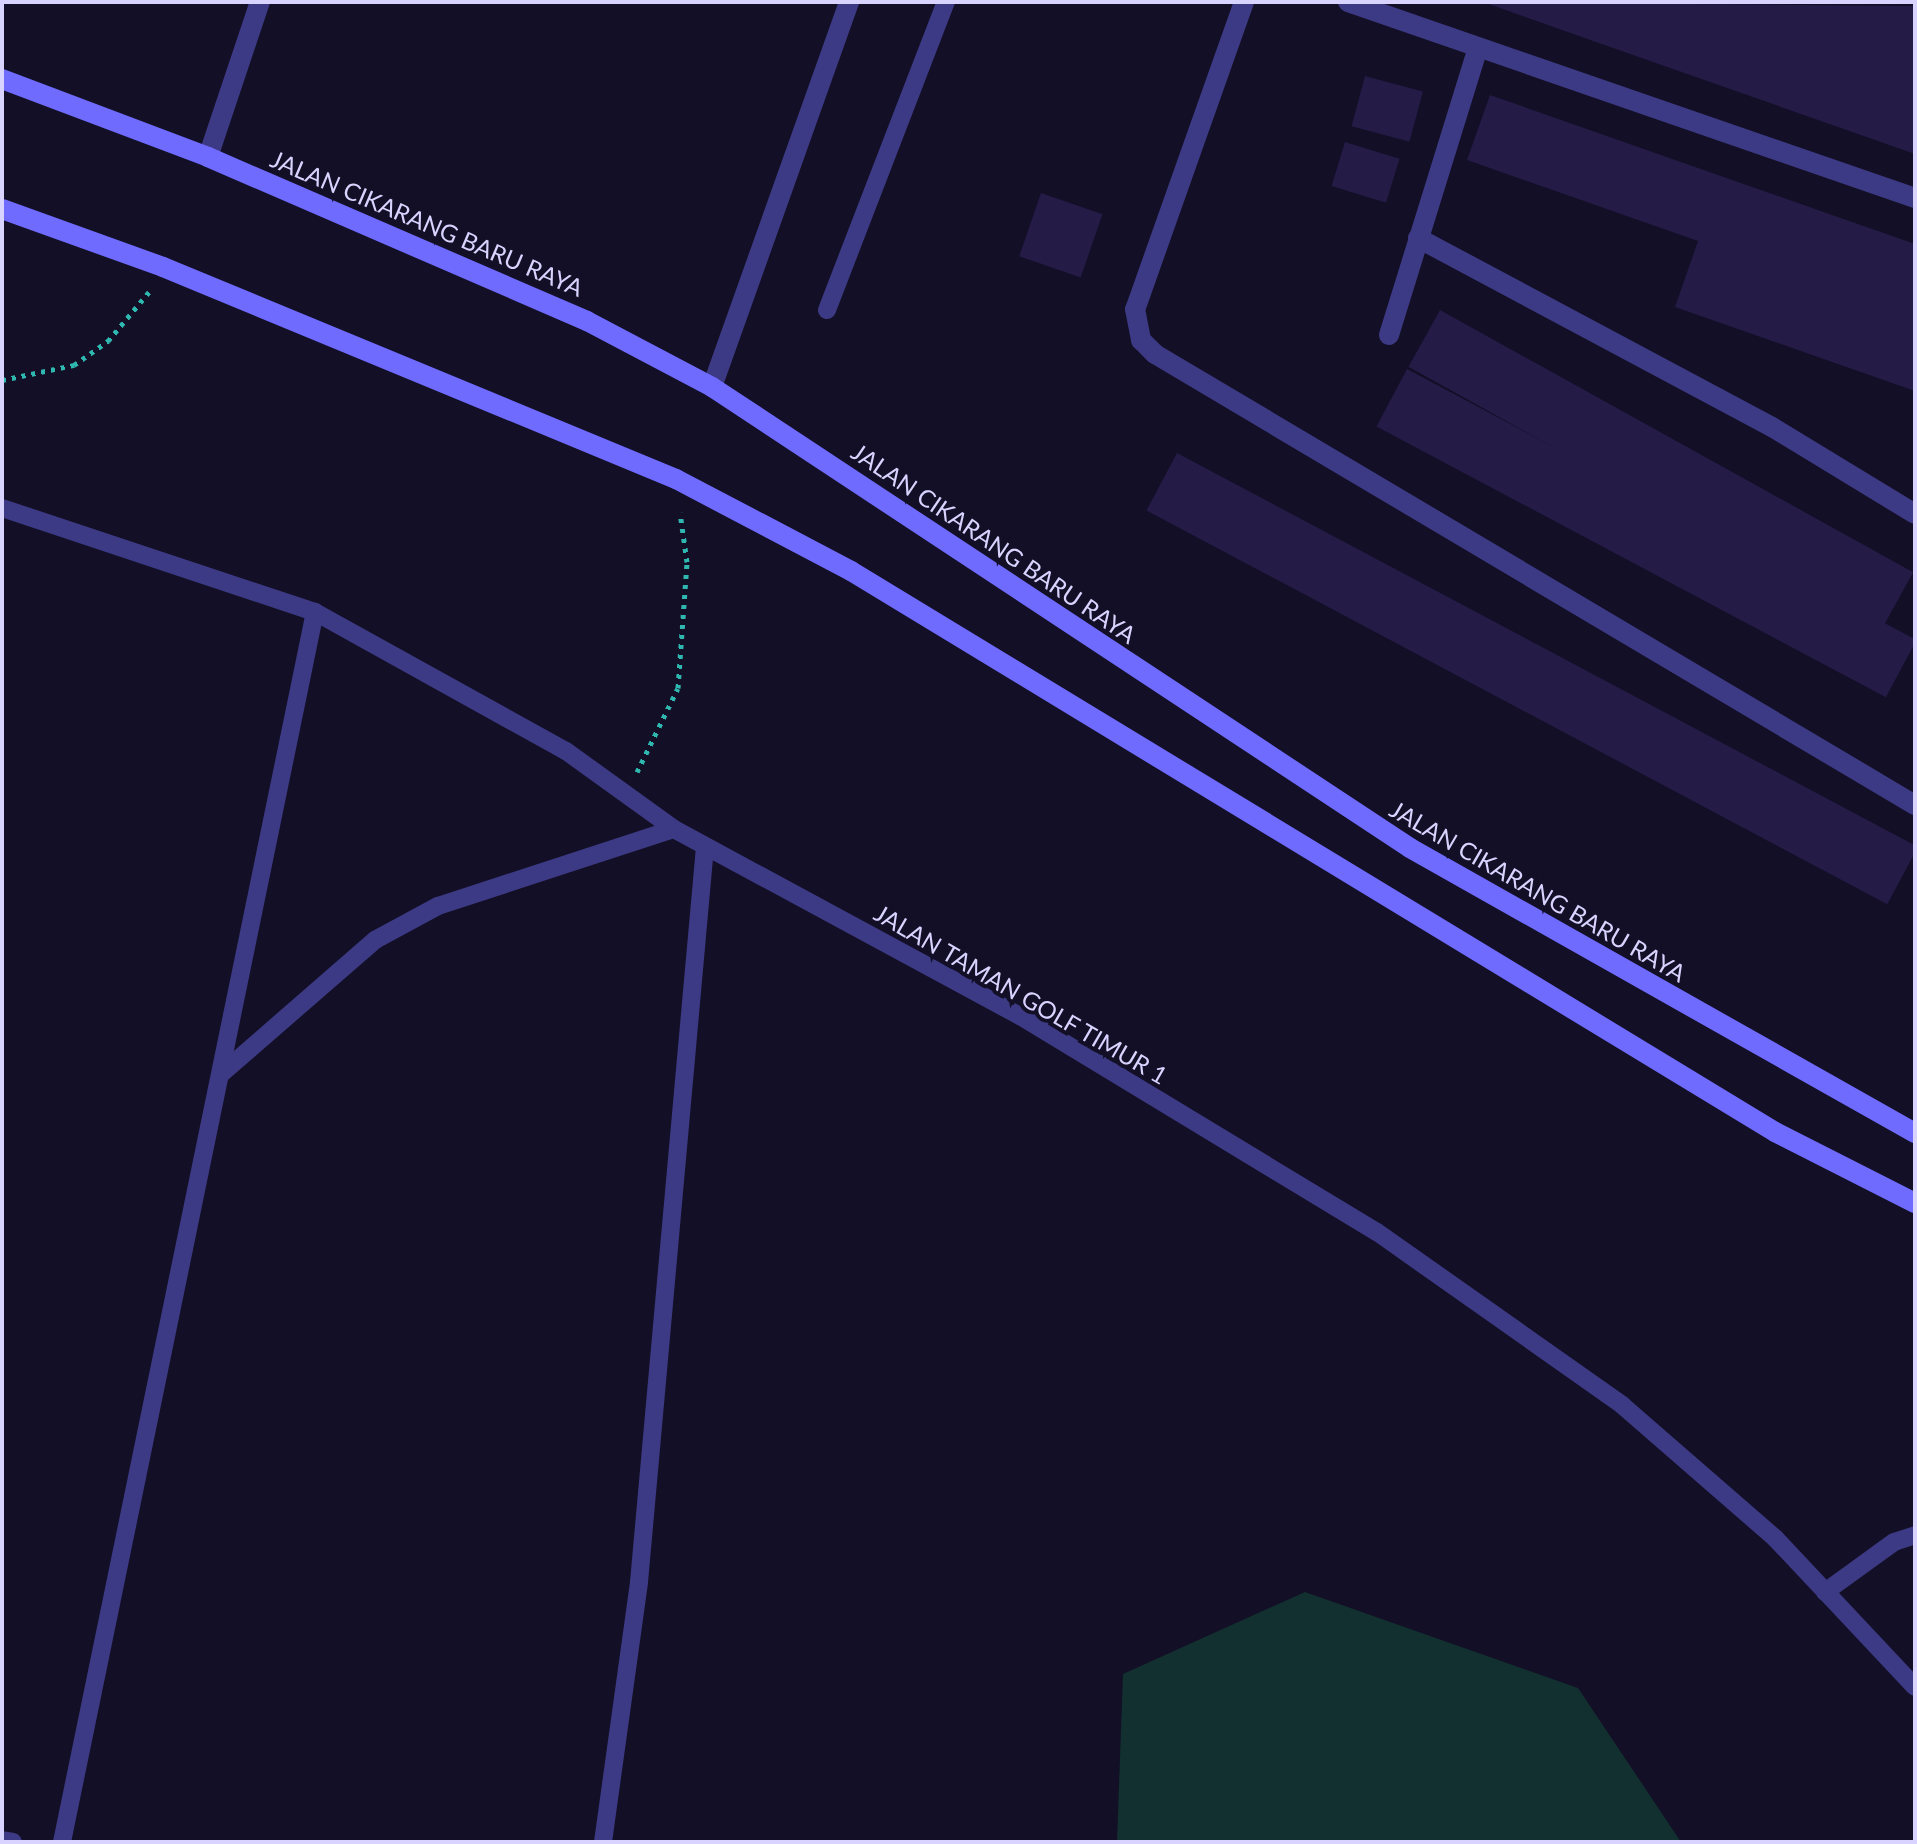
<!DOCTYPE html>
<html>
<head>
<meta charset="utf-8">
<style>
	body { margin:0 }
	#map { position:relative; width:1917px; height:1844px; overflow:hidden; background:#130f26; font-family:Lato,sans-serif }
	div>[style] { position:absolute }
	.green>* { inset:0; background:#12302f }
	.building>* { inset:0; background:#241b47; transform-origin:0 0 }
	.path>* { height:5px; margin-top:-2.5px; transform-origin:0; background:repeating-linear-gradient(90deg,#2fb8b0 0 4px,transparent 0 10px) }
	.lane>* { height:18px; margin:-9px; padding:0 9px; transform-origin:9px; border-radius:9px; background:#3d3a85 }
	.street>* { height:20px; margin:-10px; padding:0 10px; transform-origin:10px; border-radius:10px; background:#3d3a85 }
	.secondary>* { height:20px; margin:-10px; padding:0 10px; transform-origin:10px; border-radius:10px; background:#6f6bff }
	span { translate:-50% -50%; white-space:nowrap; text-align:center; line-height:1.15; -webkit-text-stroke:8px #130f26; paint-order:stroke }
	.street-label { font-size:24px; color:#d9d4ff }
	.frame { position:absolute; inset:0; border:4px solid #d9d4ff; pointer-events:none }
</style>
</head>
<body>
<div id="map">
	<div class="green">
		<i style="clip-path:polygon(1305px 1592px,1578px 1688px,1681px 1842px,1117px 1842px,1123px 1674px)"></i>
	</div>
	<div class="building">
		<i style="clip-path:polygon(1483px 2px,1915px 6px,1915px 154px,1593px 41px)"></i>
		<i style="left:1365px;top:76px;width:60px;height:52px;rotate:15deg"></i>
		<i style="clip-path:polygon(1490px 95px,1915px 244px,1915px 391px,1675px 307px,1698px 241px,1467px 160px)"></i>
		<i style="left:1345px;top:142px;width:57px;height:46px;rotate:17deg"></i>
		<i style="left:1041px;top:193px;width:65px;height:67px;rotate:19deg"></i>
		<i style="left:1440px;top:310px;width:541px;height:65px;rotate:29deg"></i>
		<i style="left:1407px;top:369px;width:577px;height:65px;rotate:28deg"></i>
		<i style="left:1177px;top:453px;width:839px;height:65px;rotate:28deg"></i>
	</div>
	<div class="path">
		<i style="left:2px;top:380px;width:74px;rotate:-11.8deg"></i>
		<i style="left:74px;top:365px;width:42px;rotate:-35.2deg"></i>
		<i style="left:108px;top:341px;width:64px;rotate:-50.1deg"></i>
		<i style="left:637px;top:772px;width:93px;rotate:-64deg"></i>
		<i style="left:678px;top:688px;width:126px;rotate:-85.9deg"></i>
		<i style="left:687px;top:562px;width:50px;rotate:-98deg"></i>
	</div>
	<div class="lane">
		<i style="left:827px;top:310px;width:330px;rotate:-68.9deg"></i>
		<i style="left:2px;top:508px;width:330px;rotate:18.4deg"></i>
		<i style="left:315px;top:612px;width:287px;rotate:29deg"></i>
		<i style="left:566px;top:751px;width:133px;rotate:35.8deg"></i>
		<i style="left:674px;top:829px;width:393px;rotate:28.4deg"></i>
		<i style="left:1020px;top:1016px;width:417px;rotate:31.2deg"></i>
		<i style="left:1377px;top:1232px;width:300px;rotate:35.2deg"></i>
		<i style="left:1622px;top:1405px;width:203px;rotate:41deg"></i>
		<i style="left:1775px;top:1538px;width:204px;rotate:46.8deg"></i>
		<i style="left:221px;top:1074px;width:204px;rotate:-41deg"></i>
		<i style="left:375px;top:940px;width:72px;rotate:-28.4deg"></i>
		<i style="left:438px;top:906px;width:248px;rotate:-18.1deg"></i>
		<i style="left:1825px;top:1592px;width:85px;rotate:-35.9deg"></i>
		<i style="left:1894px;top:1542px;width:22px;rotate:-18deg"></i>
		<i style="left:2px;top:1840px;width:11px;rotate:10deg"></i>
		<i style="left:62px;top:1842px;width:1256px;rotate:-78.38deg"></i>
		<i style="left:603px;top:1842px;width:262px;rotate:-82.1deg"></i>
		<i style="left:639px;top:1582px;width:738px;rotate:-84.87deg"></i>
	</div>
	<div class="street">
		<i style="left:1244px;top:2px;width:326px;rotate:109.5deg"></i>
		<i style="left:1135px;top:309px;width:32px;rotate:79deg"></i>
		<i style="left:1141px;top:340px;width:20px;rotate:45deg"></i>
		<i style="left:1155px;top:354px;width:884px;rotate:30.69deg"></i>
		<i style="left:1348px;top:2px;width:600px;rotate:19.07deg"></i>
		<i style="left:208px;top:157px;width:163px;rotate:-71.5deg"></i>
		<i style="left:1418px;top:238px;width:401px;rotate:28.1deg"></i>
		<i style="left:1772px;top:427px;width:167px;rotate:31.3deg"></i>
		<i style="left:1389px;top:335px;width:301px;rotate:-72.8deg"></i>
		<i style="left:712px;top:387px;width:409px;rotate:-70.4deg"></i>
	</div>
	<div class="secondary">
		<i style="left:2px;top:79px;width:220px;rotate:20.7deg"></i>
		<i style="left:208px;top:157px;width:413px;rotate:23.4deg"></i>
		<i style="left:587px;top:321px;width:141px;rotate:27.8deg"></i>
		<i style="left:712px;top:387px;width:836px;rotate:33.44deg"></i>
		<i style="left:1410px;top:848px;width:580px;rotate:29.44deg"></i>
		<i style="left:2px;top:209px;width:171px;rotate:19.8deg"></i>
		<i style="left:163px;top:267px;width:555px;rotate:22.45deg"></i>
		<i style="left:676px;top:479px;width:198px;rotate:27.7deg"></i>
		<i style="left:851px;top:571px;width:1081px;rotate:31.26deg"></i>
		<i style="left:1775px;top:1132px;width:157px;rotate:26.9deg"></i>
	</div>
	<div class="street-label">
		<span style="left:427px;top:223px;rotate:23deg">JALAN CIKARANG BARU RAYA</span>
		<span style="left:994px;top:543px;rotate:34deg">JALAN CIKARANG BARU RAYA</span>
		<span style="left:1538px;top:891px;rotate:30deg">JALAN CIKARANG BARU RAYA</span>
		<span style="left:1021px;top:994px;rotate:30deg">JALAN TAMAN GOLF TIMUR 1</span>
	</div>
	<div class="frame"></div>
</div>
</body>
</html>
